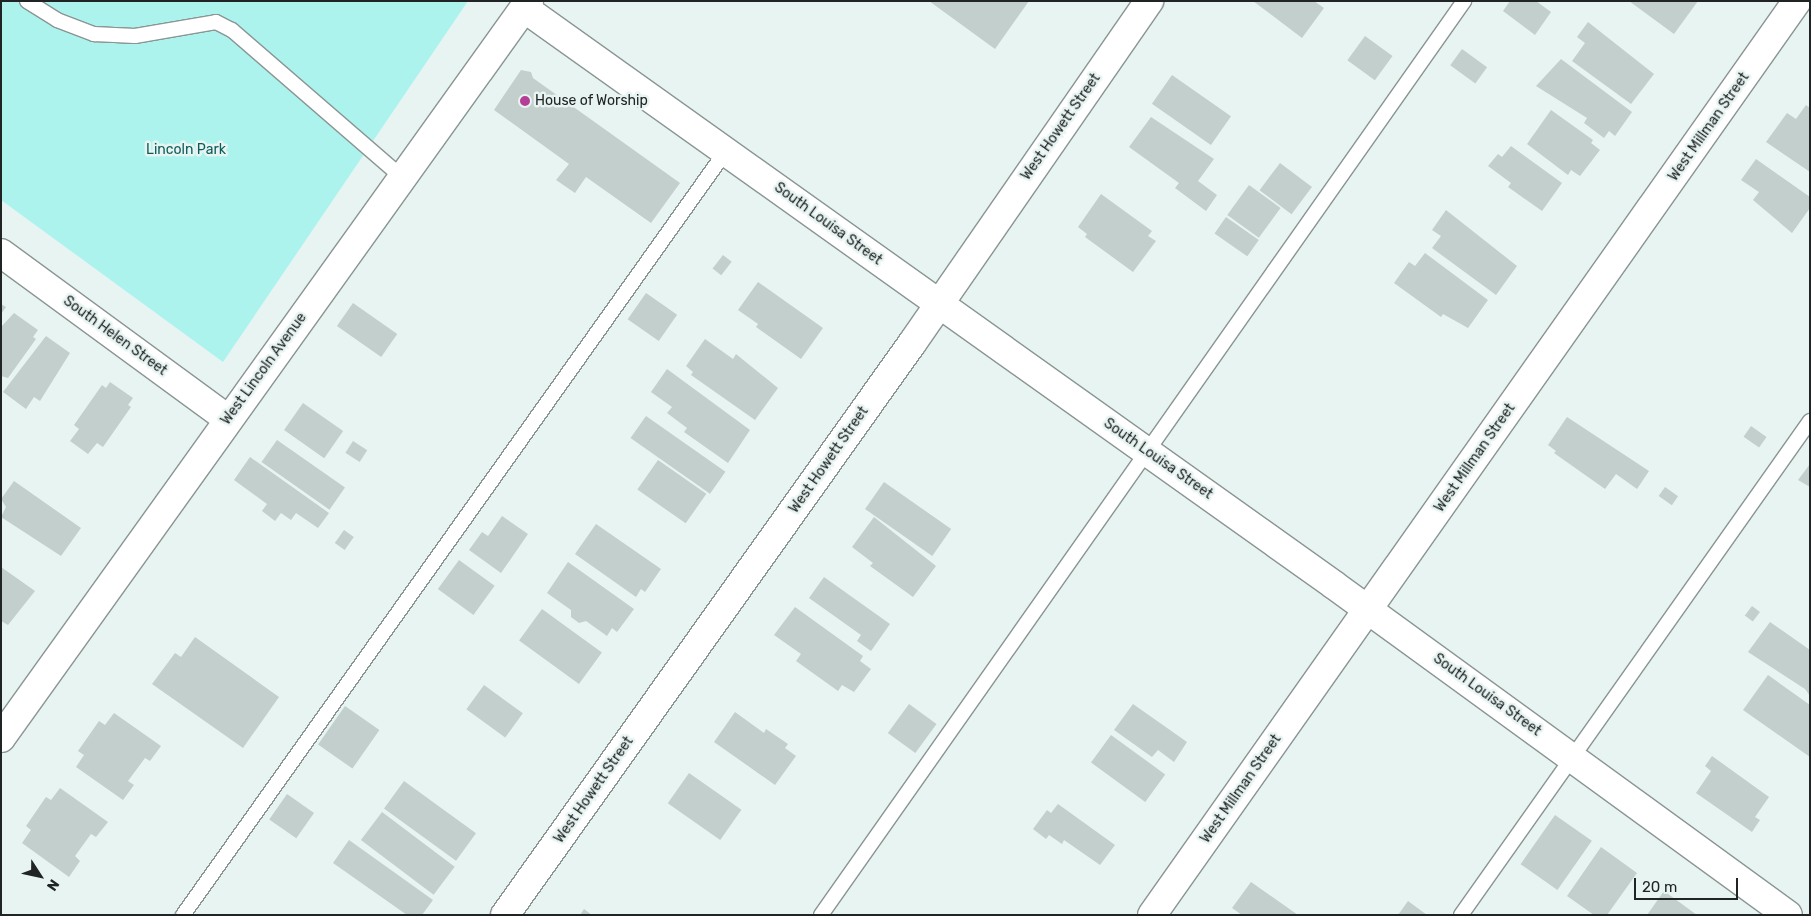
<!DOCTYPE html>
<html>
<head>
<meta charset="utf-8">
<style>
	body { margin:0 }
	#map { position:relative; width:1811px; height:916px; overflow:hidden; background:#e7f4f2; font-family:Rubik,sans-serif }
	div>[style] { position:absolute }
	.green>* { inset:0; background:#adf3ed }
	.building>* { inset:0; background:#c2cfcd; transform-origin:0 0 }
	.roads { filter:drop-shadow(1px 0 #8a9594) drop-shadow(-1px 0 #8a9594) drop-shadow(0 1px #8a9594) drop-shadow(0 -1px #8a9594) }
	.service>* { height:14px; margin:-7px; padding:0 7px; transform-origin:7px; border-radius:7px; background:#fff }
	.minor>* { height:28px; margin:-14px; padding:0 14px; transform-origin:14px; border-radius:14px; background:#fff }
	.secondary>* { height:28px; margin:-14px; padding:0 14px; transform-origin:14px; border-radius:14px; background:#fff }
	.dots>* { width:14px; height:14px; translate:-50% -50%; box-sizing:border-box; border:2px solid #e7f4f2; border-radius:50% }
	span { translate:-50% -50%; white-space:nowrap; text-align:center; line-height:1.15; -webkit-text-stroke:5px #e7f4f2; paint-order:stroke }
	.poi-label { font-size:14px; color:#202424 }
	.left { translate:0 -50%; text-align:left }
	.street-label { font-size:14px; color:#202424 }
	.park-label { font-size:14px; color:#0a5e5a }
	.frame { position:absolute; inset:0; border:2px solid #202424; pointer-events:none }
	.north { position:absolute; left:15px; top:851px; width:50px; height:50px; -webkit-text-stroke:4px #e7f4f2; paint-order:stroke; rotate:125deg; font-size:14px; font-weight:700; line-height:20px; text-align:center; color:#202424 }
	.north::after { content:''; display:block; margin:auto; width:18px; height:22px; background:#202424; clip-path:polygon(50% 0,100% 100%,50% 72%,0 100%) }
	.scale { position:absolute; left:1634px; top:878px; width:104px; height:22px; box-sizing:border-box; border:2px solid #202424; border-top:0; padding-left:6px; font-size:15px; line-height:18px; white-space:nowrap; color:#202424; -webkit-text-stroke:4px #e7f4f2; paint-order:stroke }
</style>
</head>
<body>
<div id="map">
	<div class="green">
		<i style="clip-path:polygon(1px 1px,468px 1px,223px 362px,1px 200px)"></i>
	</div>
	<div class="building">
		<i style="clip-path:polygon(929px 1px,1029px 1px,995px 49px)"></i>
		<i style="clip-path:polygon(1253px 1px,1314px 1px,1324px 8px,1302px 38px)"></i>
		<i style="clip-path:polygon(1510px 1px,1536px 1px,1551px 12px,1535px 35px,1503px 11px)"></i>
		<i style="clip-path:polygon(1629px 1px,1698px 1px,1674px 34px)"></i>
		<i style="clip-path:polygon(1588px 22px,1654px 74px,1631px 104px,1572px 61px,1585px 43px,1577px 37px)"></i>
		<i style="left:1365px;top:36px;width:34px;height:30px;rotate:36deg"></i>
		<i style="left:1462px;top:49px;width:31px;height:20px;rotate:36deg"></i>
		<i style="clip-path:polygon(1561px 59px,1632px 112px,1615px 136px,1609px 131px,1604px 138px,1584px 123px,1587px 118px,1536px 86px)"></i>
		<i style="clip-path:polygon(521px 70px,531px 72px,533px 78px,680px 183px,651px 223px,586px 177px,575px 193px,556px 180px,569px 164px,494px 110px)"></i>
		<i style="left:1172px;top:75px;width:72px;height:35px;rotate:35deg"></i>
		<i style="clip-path:polygon(1806px 105px,1810px 108px,1810px 172px,1766px 142px,1787px 113px,1796px 119px)"></i>
		<i style="clip-path:polygon(1551px 110px,1593px 140px,1591px 143px,1600px 150px,1580px 176px,1571px 170px,1568px 175px,1527px 144px)"></i>
		<i style="clip-path:polygon(1151px 117px,1214px 159px,1198px 181px,1217px 195px,1206px 211px,1175px 188px,1179px 183px,1129px 147px)"></i>
		<i style="clip-path:polygon(1511px 146px,1562px 183px,1542px 211px,1508px 187px,1511px 183px,1488px 166px,1498px 154px,1502px 157px)"></i>
		<i style="clip-path:polygon(1756px 159px,1810px 197px,1810px 208px,1792px 233px,1753px 200px,1759px 192px,1741px 180px)"></i>
		<i style="left:1280px;top:163px;width:40px;height:34px;rotate:37deg"></i>
		<i style="left:1249px;top:185px;width:39px;height:37px;rotate:36deg"></i>
		<i style="clip-path:polygon(1101px 194px,1152px 231px,1148px 236px,1156px 241px,1133px 272px,1085px 237px,1087px 234px,1078px 227px)"></i>
		<i style="clip-path:polygon(1446px 210px,1517px 266px,1496px 295px,1432px 248px,1441px 236px,1432px 230px)"></i>
		<i style="left:1226px;top:217px;width:40px;height:20px;rotate:35deg"></i>
		<i style="clip-path:polygon(1425px 253px,1488px 300px,1468px 328px,1443px 314px,1441px 317px,1394px 283px,1409px 262px,1415px 266px)"></i>
		<i style="left:723px;top:255px;width:11px;height:17px;rotate:38deg"></i>
		<i style="clip-path:polygon(758px 282px,823px 328px,801px 359px,756px 327px,758px 324px,738px 310px)"></i>
		<i style="left:646px;top:293px;width:38px;height:32px;rotate:35deg"></i>
		<i style="left:353px;top:303px;width:54px;height:28px;rotate:35deg"></i>
		<i style="clip-path:polygon(1px 304px,6px 307px,1px 314px)"></i>
		<i style="clip-path:polygon(14px 313px,38px 330px,33px 337px,36px 339px,8px 378px,1px 376px,1px 327px)"></i>
		<i style="clip-path:polygon(46px 336px,70px 353px,40px 401px,34px 397px,26px 409px,3px 392px)"></i>
		<i style="clip-path:polygon(705px 339px,733px 359px,736px 354px,778px 388px,755px 420px,691px 375px,693px 372px,686px 366px)"></i>
		<i style="clip-path:polygon(667px 369px,750px 430px,728px 463px,684px 432px,687px 428px,667px 413px,672px 407px,651px 392px)"></i>
		<i style="clip-path:polygon(110px 382px,133px 398px,128px 405px,131px 407px,103px 447px,97px 443px,88px 454px,70px 441px,79px 429px,74px 425px,102px 385px,106px 388px)"></i>
		<i style="left:303px;top:403px;width:49px;height:33px;rotate:35deg"></i>
		<i style="left:646px;top:416px;width:97px;height:27px;rotate:35deg"></i>
		<i style="clip-path:polygon(1567px 417px,1649px 471px,1637px 489px,1616px 474px,1605px 489px,1554px 453px,1556px 451px,1548px 445px)"></i>
		<i style="left:1751px;top:426px;width:19px;height:13px;rotate:35deg"></i>
		<i style="left:277px;top:440px;width:83px;height:27px;rotate:35deg"></i>
		<i style="left:353px;top:441px;width:17px;height:14px;rotate:33deg"></i>
		<i style="clip-path:polygon(250px 457px,329px 513px,318px 528px,296px 513px,291px 520px,281px 513px,275px 521px,262px 511px,267px 504px,234px 480px)"></i>
		<i style="left:658px;top:460px;width:59px;height:36px;rotate:35deg"></i>
		<i style="clip-path:polygon(1810px 464px,1810px 487px,1798px 480px)"></i>
		<i style="clip-path:polygon(14px 481px,81px 528px,61px 556px,1px 517px,6px 507px,1px 499px)"></i>
		<i style="left:884px;top:482px;width:82px;height:33px;rotate:35deg"></i>
		<i style="left:1665px;top:487px;width:16px;height:11px;rotate:35deg"></i>
		<i style="clip-path:polygon(502px 516px,528px 534px,501px 573px,469px 550px,482px 532px,488px 536px)"></i>
		<i style="clip-path:polygon(874px 517px,936px 566px,913px 597px,870px 566px,873px 563px,852px 547px)"></i>
		<i style="clip-path:polygon(596px 524px,661px 569px,645px 592px,641px 589px,636px 597px,575px 554px)"></i>
		<i style="left:344px;top:530px;width:12px;height:16px;rotate:35deg"></i>
		<i style="left:459px;top:560px;width:44px;height:36px;rotate:36deg"></i>
		<i style="clip-path:polygon(568px 562px,634px 609px,617px 632px,612px 628px,607px 636px,586px 621px,579px 623px,571px 617px,571px 610px,547px 593px)"></i>
		<i style="clip-path:polygon(1px 567px,35px 591px,8px 625px,1px 621px)"></i>
		<i style="clip-path:polygon(824px 577px,890px 624px,871px 651px,857px 641px,861px 635px,809px 598px)"></i>
		<i style="left:1752px;top:606px;width:10px;height:12px;rotate:37deg"></i>
		<i style="clip-path:polygon(795px 607px,863px 656px,860px 661px,871px 669px,854px 692px,842px 685px,838px 691px,796px 661px,801px 654px,774px 635px)"></i>
		<i style="left:542px;top:609px;width:74px;height:39px;rotate:36deg"></i>
		<i style="clip-path:polygon(1770px 622px,1810px 650px,1810px 696px,1805px 689px,1748px 652px)"></i>
		<i style="clip-path:polygon(195px 637px,279px 697px,243px 748px,152px 684px,175px 653px,181px 657px)"></i>
		<i style="clip-path:polygon(1768px 675px,1810px 705px,1810px 757px,1743px 710px)"></i>
		<i style="left:484px;top:685px;width:48px;height:30px;rotate:36deg"></i>
		<i style="left:909px;top:704px;width:34px;height:36px;rotate:36deg"></i>
		<i style="clip-path:polygon(1133px 704px,1187px 742px,1174px 762px,1158px 750px,1152px 757px,1114px 730px)"></i>
		<i style="left:345px;top:706px;width:42px;height:47px;rotate:35deg"></i>
		<i style="clip-path:polygon(735px 712px,764px 733px,766px 729px,788px 744px,785px 748px,796px 756px,775px 785px,714px 742px)"></i>
		<i style="clip-path:polygon(114px 713px,161px 746px,150px 761px,145px 758px,128px 781px,134px 785px,123px 800px,76px 767px,84px 755px,78px 751px,99px 721px,105px 725px)"></i>
		<i style="left:1111px;top:735px;width:67px;height:34px;rotate:36deg"></i>
		<i style="clip-path:polygon(1712px 756px,1769px 797px,1755px 817px,1760px 820px,1752px 832px,1696px 793px,1711px 771px,1705px 766px)"></i>
		<i style="left:689px;top:773px;width:64px;height:37px;rotate:35deg"></i>
		<i style="left:404px;top:781px;width:89px;height:34px;rotate:36deg"></i>
		<i style="clip-path:polygon(60px 788px,108px 822px,96px 837px,91px 834px,75px 856px,80px 861px,69px 877px,22px 843px,31px 830px,26px 826px,46px 797px,51px 800px)"></i>
		<i style="left:287px;top:794px;width:33px;height:31px;rotate:35deg"></i>
		<i style="clip-path:polygon(1058px 804px,1115px 845px,1100px 865px,1064px 840px,1062px 844px,1049px 835px,1046px 839px,1033px 829px,1047px 810px,1051px 813px)"></i>
		<i style="left:382px;top:812px;width:91px;height:35px;rotate:37deg"></i>
		<i style="left:1555px;top:815px;width:45px;height:60px;rotate:35deg"></i>
		<i style="clip-path:polygon(349px 840px,433px 900px,422px 915px,407px 915px,333px 863px)"></i>
		<i style="clip-path:polygon(1601px 847px,1637px 873px,1607px 915px,1594px 915px,1567px 896px)"></i>
		<i style="clip-path:polygon(1251px 882px,1298px 915px,1242px 915px,1232px 908px)"></i>
		<i style="clip-path:polygon(1664px 891px,1697px 915px,1647px 915px)"></i>
		<i style="clip-path:polygon(1408px 901px,1427px 915px,1398px 915px)"></i>
		<i style="clip-path:polygon(584px 909px,592px 915px,580px 915px)"></i>
	</div>
	<div class="roads">
		<div class="service">
			<i style="left:27px;top:1px;width:36px;rotate:32deg"></i>
			<i style="left:57px;top:20px;width:40px;rotate:21deg"></i>
			<i style="left:94px;top:34px;width:41px;rotate:2.8deg"></i>
			<i style="left:135px;top:36px;width:82px;rotate:-9.8deg"></i>
			<i style="left:216px;top:22px;width:18px;rotate:27deg"></i>
			<i style="left:232px;top:30px;width:225px;rotate:40.9deg"></i>
			<i style="left:183px;top:915px;width:937px;rotate:-54.6deg"></i>
			<i style="left:821px;top:915px;width:1118px;rotate:-54.87deg"></i>
			<i style="left:1461px;top:915px;width:605px;rotate:-54.76deg"></i>
		</div>
		<div class="minor">
			<i style="left:524px;top:8px;width:994px;rotate:35.46deg"></i>
			<i style="left:1334px;top:585px;width:561px;rotate:36.01deg"></i>
			<i style="left:1px;top:253px;width:281px;rotate:36.2deg"></i>
			<i style="left:1152px;top:915px;width:1119px;rotate:-54.79deg"></i>
		</div>
		<div class="secondary">
			<i style="left:1px;top:738px;width:907px;rotate:-54.38deg"></i>
			<i style="left:505px;top:915px;width:703px;rotate:-54.55deg"></i>
			<i style="left:913px;top:342px;width:415px;rotate:-55.3deg"></i>
		</div>
	</div>
	<div class="dots">
		<i style="left:525px;top:101px;background:#b53f96"></i>
	</div>
	<div class="poi-label">
		<span class="left" style="left:535px;top:101px">House of Worship</span>
	</div>
	<div class="street-label">
		<span style="left:1061px;top:127px;rotate:-55deg">West Howett Street</span>
		<span style="left:1709px;top:127px;rotate:-55deg">West Millman Street</span>
		<span style="left:828px;top:224px;rotate:36deg">South Louisa Street</span>
		<span style="left:115px;top:336px;rotate:36deg">South Helen Street</span>
		<span style="left:264px;top:369px;rotate:-54deg">West Lincoln Avenue</span>
		<span style="left:1475px;top:458px;rotate:-55deg">West Millman Street</span>
		<span style="left:1158px;top:459px;rotate:35deg">South Louisa Street</span>
		<span style="left:829px;top:460px;rotate:-55deg">West Howett Street</span>
		<span style="left:1487px;top:695px;rotate:36deg">South Louisa Street</span>
		<span style="left:1241px;top:789px;rotate:-55deg">West Millman Street</span>
		<span style="left:594px;top:790px;rotate:-55deg">West Howett Street</span>
	</div>
	<div class="park-label">
		<span style="left:186px;top:150px">Lincoln Park</span>
	</div>
	<div class="frame"></div>
	<div class="north">N</div>
	<div class="scale">20 m</div>
</div>
</body>
</html>
